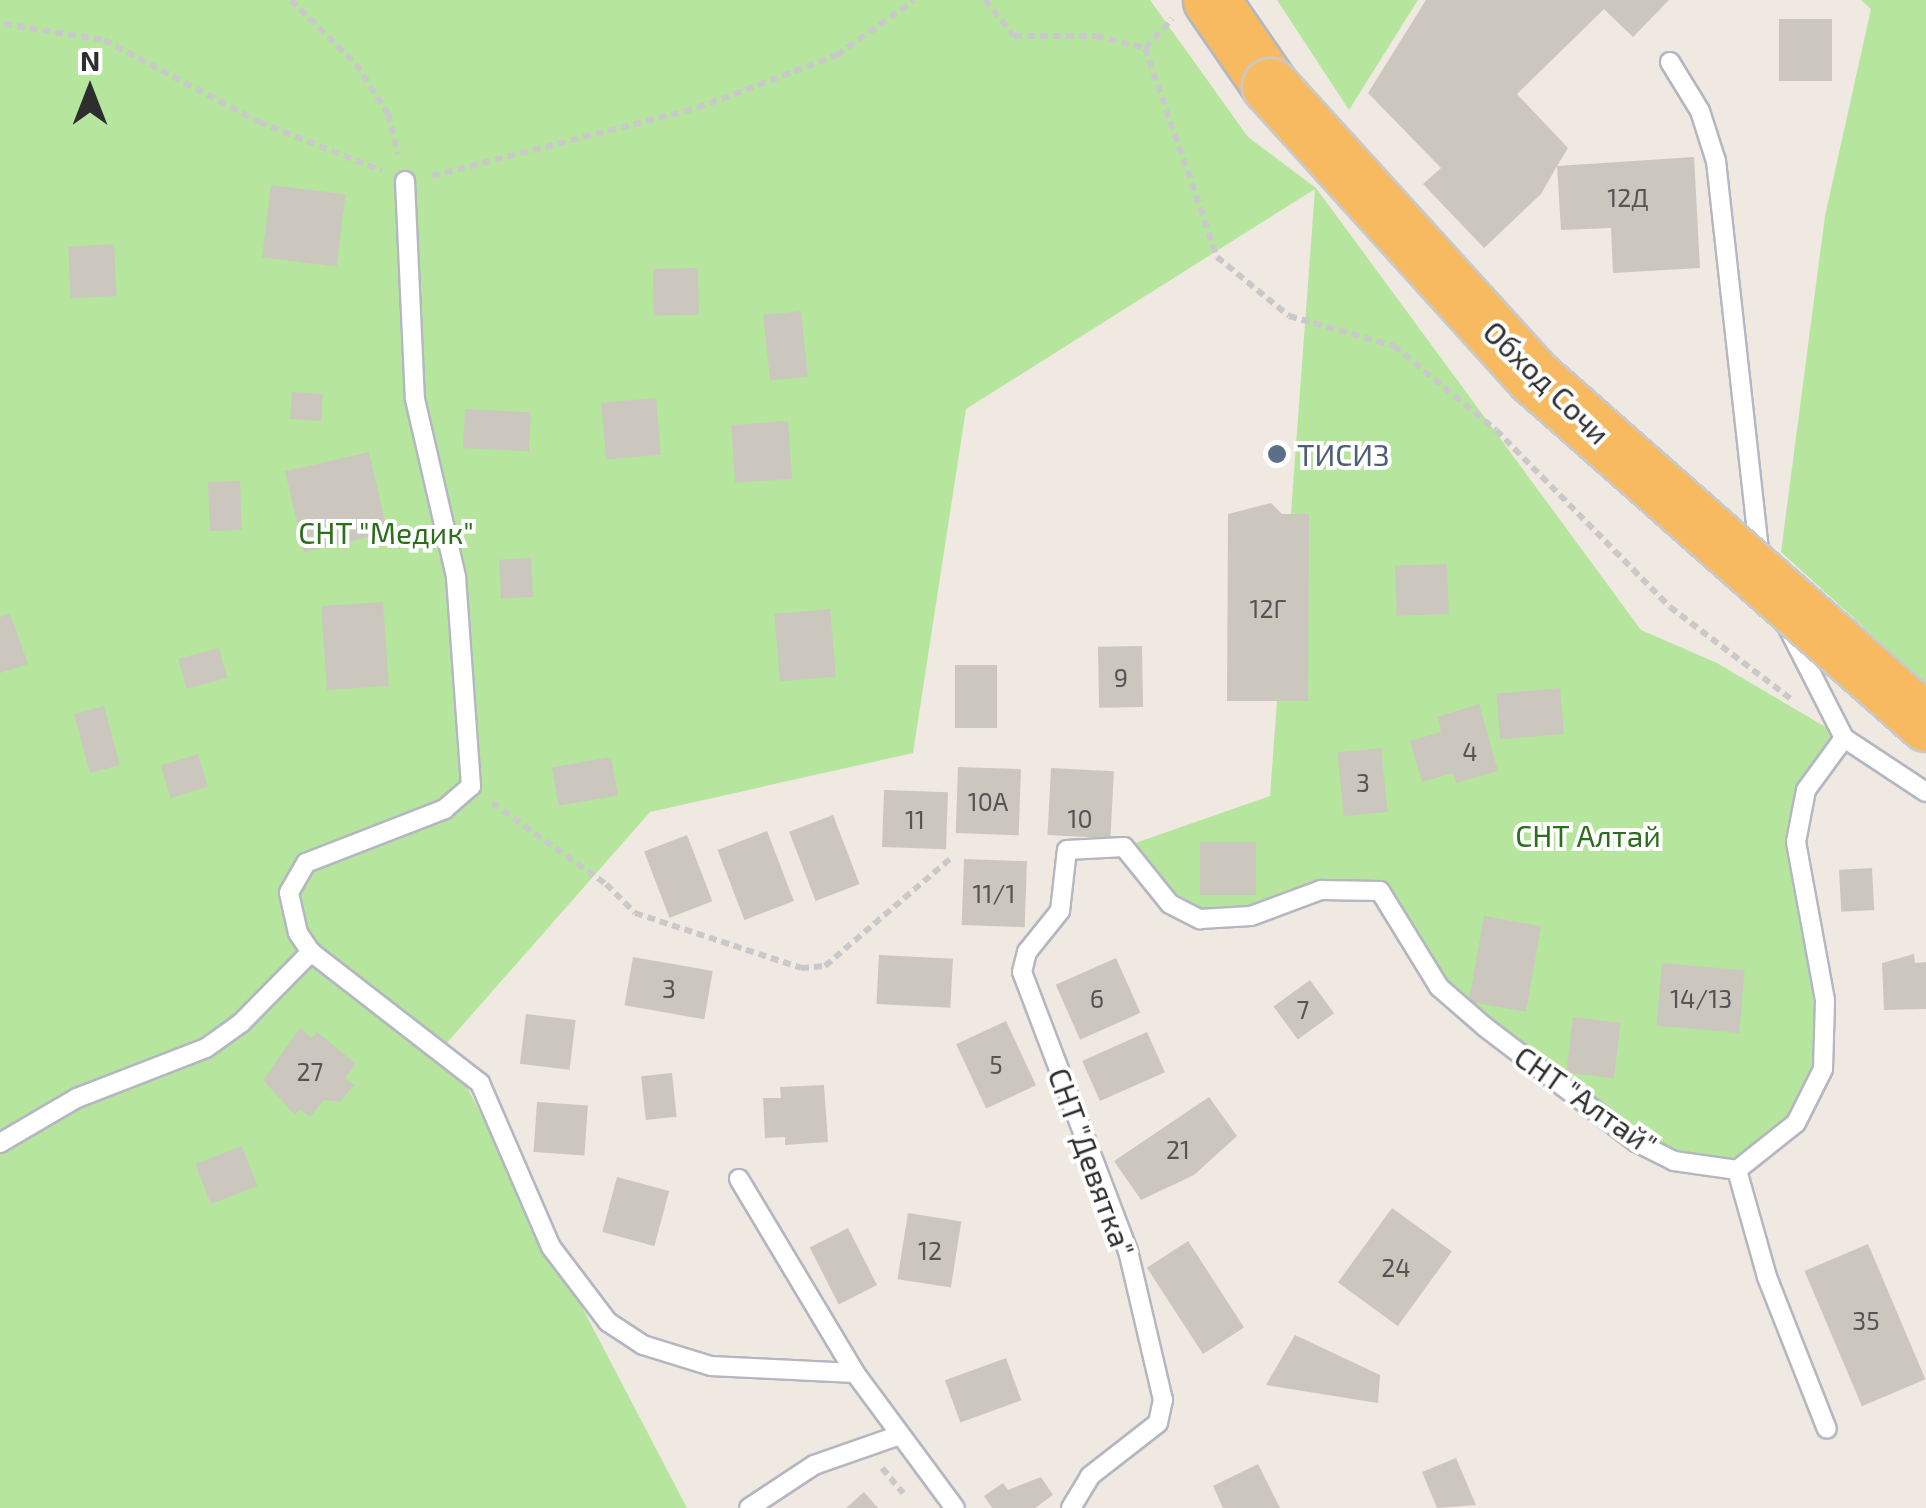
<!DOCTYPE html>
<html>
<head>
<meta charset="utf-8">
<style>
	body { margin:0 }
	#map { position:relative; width:1926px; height:1508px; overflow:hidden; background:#efe9e1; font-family:"Exo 2",sans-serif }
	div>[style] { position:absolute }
	.green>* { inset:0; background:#b6e59e }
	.building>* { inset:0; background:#cbc7bf; transform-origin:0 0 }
	.path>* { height:6px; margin-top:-3px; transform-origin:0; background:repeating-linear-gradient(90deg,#c9c9c9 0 8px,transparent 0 13px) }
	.roads { filter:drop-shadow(2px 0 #b4b7c1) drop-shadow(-2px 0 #b4b7c1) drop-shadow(0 2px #b4b7c1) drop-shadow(0 -2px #b4b7c1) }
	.service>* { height:18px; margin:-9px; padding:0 9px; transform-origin:9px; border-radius:9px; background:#fff }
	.trunk>* { height:55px; margin:-27.5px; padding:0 27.5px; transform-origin:27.5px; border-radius:27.5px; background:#f8ba60 }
	.bridges { filter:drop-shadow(2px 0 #c9c9c9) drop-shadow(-2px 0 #c9c9c9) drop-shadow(0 2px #c9c9c9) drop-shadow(0 -2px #c9c9c9) }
	.trunk-bridge>* { height:55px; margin:-27.5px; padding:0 27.5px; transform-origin:27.5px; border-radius:27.5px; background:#f8ba60 }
	.dots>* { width:28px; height:28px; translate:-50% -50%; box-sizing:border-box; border:5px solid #fff; border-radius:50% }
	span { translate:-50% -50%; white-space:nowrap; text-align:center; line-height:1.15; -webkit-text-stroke:8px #fff; paint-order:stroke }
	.number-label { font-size:25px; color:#555452 }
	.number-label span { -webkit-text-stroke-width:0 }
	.street-label { font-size:30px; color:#2e2e2e }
	.service-label { font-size:30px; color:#4e5e75 }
	.left { translate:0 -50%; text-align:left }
	.park-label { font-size:30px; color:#2c6e1b }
	.north { position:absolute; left:40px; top:40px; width:100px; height:100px; -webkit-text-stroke:8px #fff; paint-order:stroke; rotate:0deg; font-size:28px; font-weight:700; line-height:40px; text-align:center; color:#2e2e2e }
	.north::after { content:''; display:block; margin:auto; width:35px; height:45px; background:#2e2e2e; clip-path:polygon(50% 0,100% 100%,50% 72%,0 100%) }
</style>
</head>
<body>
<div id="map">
	<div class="green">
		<i style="clip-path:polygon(0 0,1150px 0,1248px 137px,1316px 188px,1641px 630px,1717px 663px,1844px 738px,1799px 816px,1826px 1033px,1796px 1123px,1737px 1170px,1674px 1161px,1439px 987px,1367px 886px,1251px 916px,1184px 914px,1124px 847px,1270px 796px,1315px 189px,966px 409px,913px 753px,650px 812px,445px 1045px,687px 1508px,0 1508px)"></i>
		<i style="clip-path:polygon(1277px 0,1418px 0,1349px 110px)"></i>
		<i style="clip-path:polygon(1861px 0,1926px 0,1926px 684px,1781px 552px,1825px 216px,1871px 9px)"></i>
	</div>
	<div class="building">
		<i style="clip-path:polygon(1426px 0,1669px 0,1633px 37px,1604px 9px,1517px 94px,1568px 148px,1557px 166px,1694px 157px,1700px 268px,1613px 273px,1611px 228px,1561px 230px,1557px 166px,1541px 194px,1484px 248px,1423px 184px,1441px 168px,1368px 93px)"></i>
		<i style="left:1779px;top:19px;width:53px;height:62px"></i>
		<i style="left:271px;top:185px;width:75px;height:73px;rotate:7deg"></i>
		<i style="left:114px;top:244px;width:52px;height:46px;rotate:87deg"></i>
		<i style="left:698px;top:268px;width:47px;height:45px;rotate:89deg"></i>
		<i style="left:801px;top:311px;width:66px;height:38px;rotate:84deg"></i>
		<i style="left:292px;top:392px;width:31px;height:27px;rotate:4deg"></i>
		<i style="left:656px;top:398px;width:57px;height:55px;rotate:85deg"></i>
		<i style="left:465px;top:409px;width:66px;height:39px;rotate:3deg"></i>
		<i style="left:788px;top:421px;width:58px;height:57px;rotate:86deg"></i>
		<i style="left:369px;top:452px;width:83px;height:86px;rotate:77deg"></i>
		<i style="left:240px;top:481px;width:49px;height:32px;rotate:88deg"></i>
		<i style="clip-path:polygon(1271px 503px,1282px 514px,1309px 514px,1308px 701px,1227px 701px,1228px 514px)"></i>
		<i style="left:531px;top:558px;width:39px;height:32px;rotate:87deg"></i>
		<i style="left:1447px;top:564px;width:50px;height:52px;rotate:88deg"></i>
		<i style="left:383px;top:602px;width:84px;height:62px;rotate:86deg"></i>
		<i style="left:830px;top:609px;width:68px;height:56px;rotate:85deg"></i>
		<i style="clip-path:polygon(10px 614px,28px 664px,0 673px,0 617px)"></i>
		<i style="left:1142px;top:646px;width:61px;height:44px;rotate:89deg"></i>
		<i style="left:219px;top:648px;width:31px;height:42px;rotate:75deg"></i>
		<i style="left:955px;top:665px;width:42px;height:63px"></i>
		<i style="left:1560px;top:688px;width:46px;height:64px;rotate:85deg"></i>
		<i style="clip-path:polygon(1479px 704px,1498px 771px,1456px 783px,1453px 773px,1422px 782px,1410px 741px,1441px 732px,1437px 717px)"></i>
		<i style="left:104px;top:706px;width:61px;height:31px;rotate:75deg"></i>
		<i style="left:1381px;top:748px;width:64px;height:44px;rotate:84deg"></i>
		<i style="left:198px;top:754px;width:34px;height:39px;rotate:73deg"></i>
		<i style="left:611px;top:757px;width:39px;height:60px;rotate:80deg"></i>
		<i style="left:958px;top:767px;width:63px;height:66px;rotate:2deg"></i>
		<i style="left:1051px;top:768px;width:63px;height:67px;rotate:3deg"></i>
		<i style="left:884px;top:790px;width:64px;height:57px;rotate:2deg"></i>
		<i style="left:833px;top:815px;width:74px;height:47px;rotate:69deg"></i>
		<i style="left:767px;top:831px;width:75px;height:53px;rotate:69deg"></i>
		<i style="left:687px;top:835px;width:71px;height:46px;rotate:69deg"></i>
		<i style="left:1200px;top:842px;width:56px;height:53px"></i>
		<i style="left:964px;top:859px;width:63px;height:66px;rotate:2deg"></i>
		<i style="left:1872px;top:868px;width:42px;height:33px;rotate:87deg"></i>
		<i style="left:1484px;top:916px;width:58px;height:87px;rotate:10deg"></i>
		<i style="clip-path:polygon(1914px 954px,1915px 963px,1926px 962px,1926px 1009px,1884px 1010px,1882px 963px)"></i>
		<i style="left:879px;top:955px;width:74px;height:49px;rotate:3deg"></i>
		<i style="left:633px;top:957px;width:81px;height:49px;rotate:10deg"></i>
		<i style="left:1116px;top:958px;width:60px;height:66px;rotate:66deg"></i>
		<i style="left:1662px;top:963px;width:83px;height:63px;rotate:5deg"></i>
		<i style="left:1310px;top:980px;width:41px;height:45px;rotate:54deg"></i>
		<i style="left:526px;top:1014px;width:50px;height:50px;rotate:7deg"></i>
		<i style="left:1573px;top:1017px;width:48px;height:56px;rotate:7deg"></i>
		<i style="left:1006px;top:1021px;width:71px;height:55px;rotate:65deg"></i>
		<i style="clip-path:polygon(300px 1028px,312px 1038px,317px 1032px,356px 1064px,345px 1078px,354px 1085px,340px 1102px,324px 1100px,310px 1117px,300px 1109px,295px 1115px,263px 1080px)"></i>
		<i style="left:1147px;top:1032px;width:44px;height:71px;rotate:66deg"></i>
		<i style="left:672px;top:1073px;width:44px;height:31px;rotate:84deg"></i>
		<i style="clip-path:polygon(824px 1085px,828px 1142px,785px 1145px,785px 1137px,765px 1138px,763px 1098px,781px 1098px,780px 1087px)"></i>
		<i style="clip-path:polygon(1209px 1097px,1237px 1136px,1194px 1175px,1141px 1200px,1114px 1161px)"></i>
		<i style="left:537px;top:1102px;width:51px;height:50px;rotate:4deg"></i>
		<i style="left:242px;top:1146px;width:43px;height:50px;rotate:69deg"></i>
		<i style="left:617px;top:1177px;width:54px;height:57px;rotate:15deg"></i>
		<i style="left:1392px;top:1208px;width:74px;height:92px;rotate:36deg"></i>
		<i style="left:908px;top:1213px;width:54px;height:67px;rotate:9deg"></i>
		<i style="left:848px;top:1228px;width:64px;height:43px;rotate:63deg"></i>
		<i style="left:1188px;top:1241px;width:103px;height:49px;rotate:57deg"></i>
		<i style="left:1868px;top:1244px;width:147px;height:69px;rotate:67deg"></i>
		<i style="clip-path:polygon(1295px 1335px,1380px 1375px,1378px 1403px,1266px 1385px)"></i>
		<i style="left:1006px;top:1358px;width:45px;height:65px;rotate:70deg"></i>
		<i style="clip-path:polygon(1456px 1458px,1476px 1505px,1437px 1508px,1422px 1472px)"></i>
		<i style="clip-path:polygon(1258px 1464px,1280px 1508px,1223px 1508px,1213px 1486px)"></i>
		<i style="clip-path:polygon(1041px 1477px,1053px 1495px,1035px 1508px,992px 1508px,984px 1496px,1003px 1483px,1008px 1490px)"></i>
		<i style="clip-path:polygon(864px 1492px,878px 1508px,846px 1508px)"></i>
	</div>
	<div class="path">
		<i style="left:291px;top:0;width:91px;rotate:44.6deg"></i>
		<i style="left:356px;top:64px;width:59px;rotate:57.4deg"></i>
		<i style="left:388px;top:114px;width:42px;rotate:76.3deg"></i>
		<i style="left:985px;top:0;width:46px;rotate:51.1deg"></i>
		<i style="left:1014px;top:36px;width:82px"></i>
		<i style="left:1096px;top:36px;width:50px;rotate:13.8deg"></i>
		<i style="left:1145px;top:48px;width:221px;rotate:71deg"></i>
		<i style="left:1217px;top:257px;width:93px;rotate:39.3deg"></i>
		<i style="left:1289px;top:316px;width:109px;rotate:15.9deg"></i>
		<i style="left:1394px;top:346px;width:132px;rotate:39.5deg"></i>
		<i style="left:1496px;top:430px;width:248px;rotate:45.5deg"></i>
		<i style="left:1670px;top:607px;width:151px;rotate:37.2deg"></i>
		<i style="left:4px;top:24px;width:101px;rotate:9.1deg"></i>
		<i style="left:104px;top:40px;width:175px;rotate:27.9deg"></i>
		<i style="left:259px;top:122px;width:132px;rotate:21.7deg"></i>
		<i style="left:1145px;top:48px;width:40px;rotate:-47deg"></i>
		<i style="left:432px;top:176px;width:274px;rotate:-14.4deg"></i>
		<i style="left:697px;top:108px;width:150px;rotate:-20.7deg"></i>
		<i style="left:837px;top:55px;width:95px;rotate:-35.2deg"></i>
		<i style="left:492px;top:803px;width:140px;rotate:35.4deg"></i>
		<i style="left:606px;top:884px;width:41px;rotate:45deg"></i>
		<i style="left:635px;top:913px;width:175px;rotate:18.3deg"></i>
		<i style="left:801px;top:968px;width:24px;rotate:-5deg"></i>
		<i style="left:825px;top:966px;width:166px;rotate:-40.6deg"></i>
		<i style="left:882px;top:1468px;width:33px;rotate:50deg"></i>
	</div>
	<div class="roads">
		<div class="service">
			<i style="left:1670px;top:62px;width:57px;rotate:58.5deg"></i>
			<i style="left:1700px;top:111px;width:52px;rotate:72.3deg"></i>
			<i style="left:1716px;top:161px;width:402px;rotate:83.7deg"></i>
			<i style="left:405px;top:181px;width:218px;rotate:87.4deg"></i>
			<i style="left:415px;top:399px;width:183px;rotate:77deg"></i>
			<i style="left:456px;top:577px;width:210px;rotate:85.9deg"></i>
			<i style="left:471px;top:786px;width:35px;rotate:139deg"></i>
			<i style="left:445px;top:809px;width:149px;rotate:158.8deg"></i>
			<i style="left:306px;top:863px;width:34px;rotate:120deg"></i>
			<i style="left:289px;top:893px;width:41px;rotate:77.3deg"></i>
			<i style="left:298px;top:933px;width:23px;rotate:56deg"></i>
			<i style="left:311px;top:952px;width:214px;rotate:37.8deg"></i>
			<i style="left:480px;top:1083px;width:179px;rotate:66.6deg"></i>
			<i style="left:551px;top:1247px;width:94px;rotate:52.8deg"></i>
			<i style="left:608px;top:1322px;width:42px;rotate:33.3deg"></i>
			<i style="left:643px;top:1345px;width:71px;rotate:17.2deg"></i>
			<i style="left:711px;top:1366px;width:144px;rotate:2.8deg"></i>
			<i style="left:1787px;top:626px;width:126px;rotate:63deg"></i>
			<i style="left:1844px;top:738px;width:98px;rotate:33.4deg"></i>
			<i style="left:0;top:1143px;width:89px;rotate:-30.3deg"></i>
			<i style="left:77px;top:1098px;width:138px;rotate:-21.2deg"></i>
			<i style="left:206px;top:1048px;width:43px;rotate:-35.5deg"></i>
			<i style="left:241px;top:1023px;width:100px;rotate:-45.4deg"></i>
			<i style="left:1737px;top:1170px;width:111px;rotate:74.3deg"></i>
			<i style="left:1767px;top:1277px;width:163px;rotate:68.5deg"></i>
			<i style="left:739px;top:1179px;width:226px;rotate:59.1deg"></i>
			<i style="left:855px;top:1373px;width:168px;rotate:53.5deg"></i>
			<i style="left:749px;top:1508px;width:78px;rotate:-33.5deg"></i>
			<i style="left:814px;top:1465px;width:91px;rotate:-19.2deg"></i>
			<i style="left:1071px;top:1508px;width:37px;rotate:-59deg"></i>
			<i style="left:1090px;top:1476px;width:86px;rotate:-37.9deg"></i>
			<i style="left:1158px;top:1423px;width:24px;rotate:-78deg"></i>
			<i style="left:1163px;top:1400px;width:153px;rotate:-103.2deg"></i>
			<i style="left:1128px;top:1251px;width:298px;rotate:-110.8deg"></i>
			<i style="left:1022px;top:972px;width:21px;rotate:-76deg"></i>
			<i style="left:1027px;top:952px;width:53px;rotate:-51.2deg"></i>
			<i style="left:1060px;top:911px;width:61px;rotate:-83.5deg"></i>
			<i style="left:1067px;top:850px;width:57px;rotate:-3deg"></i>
			<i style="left:1124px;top:847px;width:73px;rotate:51.1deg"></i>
			<i style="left:1170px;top:904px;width:34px;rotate:27deg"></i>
			<i style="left:1200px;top:919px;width:51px;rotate:-3.4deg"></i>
			<i style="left:1251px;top:916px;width:75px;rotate:-20.4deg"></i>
			<i style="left:1321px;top:890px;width:59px;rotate:1deg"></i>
			<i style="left:1380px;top:891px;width:113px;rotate:58.4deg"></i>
			<i style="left:1439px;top:987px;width:61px;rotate:41deg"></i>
			<i style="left:1485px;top:1027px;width:190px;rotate:37.3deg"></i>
			<i style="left:1636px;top:1142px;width:42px;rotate:26.6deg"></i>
			<i style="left:1674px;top:1161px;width:64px;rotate:8.1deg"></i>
			<i style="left:1737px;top:1170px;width:75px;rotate:-38.5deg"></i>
			<i style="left:1796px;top:1123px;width:60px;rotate:-63.4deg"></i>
			<i style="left:1823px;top:1069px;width:69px;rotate:-88.3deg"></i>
			<i style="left:1825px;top:1000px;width:161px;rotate:-100.4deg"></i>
			<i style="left:1796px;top:842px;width:53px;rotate:-79.1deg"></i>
			<i style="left:1806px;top:790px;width:64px;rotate:-53.8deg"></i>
		</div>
		<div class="trunk">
			<i style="left:1211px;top:0;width:104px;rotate:55.5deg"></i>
		</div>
	</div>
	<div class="bridges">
		<div class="trunk-bridge">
			<i style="left:1270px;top:86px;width:393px;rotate:47.8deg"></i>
			<i style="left:1534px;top:377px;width:523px;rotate:41.43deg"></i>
		</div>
	</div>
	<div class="dots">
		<i style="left:1277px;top:454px;background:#5c6f8a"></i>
	</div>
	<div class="number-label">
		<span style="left:1628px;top:197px">12Д</span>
		<span style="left:1268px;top:608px">12Г</span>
		<span style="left:1121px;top:677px">9</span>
		<span style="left:1470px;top:751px">4</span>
		<span style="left:1363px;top:782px">3</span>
		<span style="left:988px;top:801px">10А</span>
		<span style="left:1080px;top:818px">10</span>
		<span style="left:915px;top:819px">11</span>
		<span style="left:994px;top:893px">11/1</span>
		<span style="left:669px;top:988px">3</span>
		<span style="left:1097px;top:998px">6</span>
		<span style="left:1701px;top:998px">14/13</span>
		<span style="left:1303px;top:1009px">7</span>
		<span style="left:996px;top:1064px">5</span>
		<span style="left:310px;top:1071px">27</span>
		<span style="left:1178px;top:1149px">21</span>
		<span style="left:930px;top:1250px">12</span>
		<span style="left:1396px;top:1267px">24</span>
		<span style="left:1866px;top:1320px">35</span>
	</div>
	<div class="street-label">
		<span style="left:1547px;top:382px;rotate:44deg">Обход Сочи</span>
		<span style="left:1586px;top:1100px;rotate:35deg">СНТ "Алтай"</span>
		<span style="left:1092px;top:1162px;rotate:70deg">СНТ "Девятка"</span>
	</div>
	<div class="service-label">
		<span class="left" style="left:1297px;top:454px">ТИСИЗ</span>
	</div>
	<div class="park-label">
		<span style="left:386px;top:532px">СНТ "Медик"</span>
		<span style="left:1588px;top:835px">СНТ Алтай</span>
	</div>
	<div class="north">N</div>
</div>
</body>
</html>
